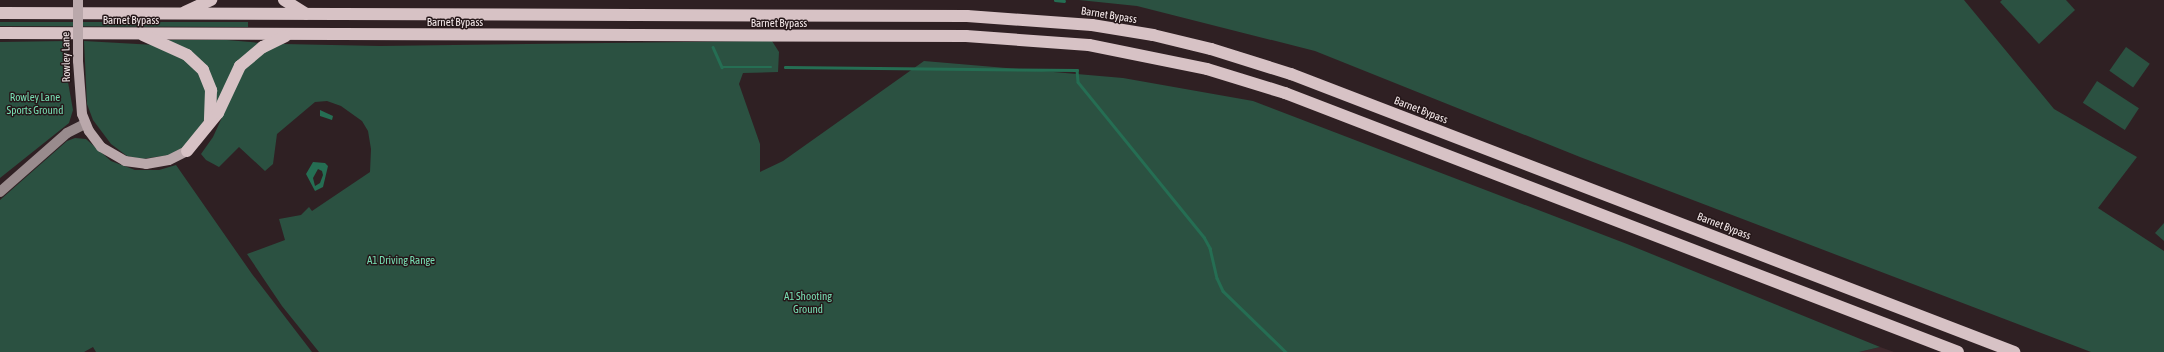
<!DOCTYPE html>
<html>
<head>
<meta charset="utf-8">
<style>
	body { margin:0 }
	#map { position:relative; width:2164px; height:352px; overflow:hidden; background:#2f2023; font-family:"Asap Condensed",sans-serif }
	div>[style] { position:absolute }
	.built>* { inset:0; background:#3f292d }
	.green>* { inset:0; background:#2b5141; transform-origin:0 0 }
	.water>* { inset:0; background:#256e53 }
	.stream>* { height:2.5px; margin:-1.25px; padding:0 1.25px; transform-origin:1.25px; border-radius:1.25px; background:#256e53 }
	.secondary>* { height:10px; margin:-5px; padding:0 5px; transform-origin:5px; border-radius:5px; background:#998b8d }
	.primary>* { height:10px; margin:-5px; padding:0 5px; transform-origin:5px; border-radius:5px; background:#baa8ab }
	.highway>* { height:12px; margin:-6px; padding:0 6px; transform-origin:6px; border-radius:6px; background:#d7c2c5 }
	.primary-bridge>* { height:10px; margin:-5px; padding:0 5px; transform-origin:5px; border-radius:5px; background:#baa8ab }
	span { translate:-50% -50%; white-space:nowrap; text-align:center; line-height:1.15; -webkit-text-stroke:3px #251719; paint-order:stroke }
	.street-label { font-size:11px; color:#f5eaeb }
	.park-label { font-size:11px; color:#78deb3 }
</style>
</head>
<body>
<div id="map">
	<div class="built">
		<i style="clip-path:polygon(1880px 347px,1894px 352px,1859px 352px)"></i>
	</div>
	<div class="green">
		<i style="clip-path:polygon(1079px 0,1964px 0,2054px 109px,2137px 157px,2098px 208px,2164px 251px,2164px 352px,2091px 352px,1580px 157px,1315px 51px,1137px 6px)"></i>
		<i style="clip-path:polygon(2002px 0,2066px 0,2075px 10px,2039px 44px,2000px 2px)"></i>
		<i style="clip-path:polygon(0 22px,248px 22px,248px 27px,0 26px)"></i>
		<i style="clip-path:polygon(166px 40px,227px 40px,261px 43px,215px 113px,214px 85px)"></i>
		<i style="clip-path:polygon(67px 41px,68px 82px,73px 110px,69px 123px,0 178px,0 42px)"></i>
		<i style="clip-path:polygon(84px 41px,155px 45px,191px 62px,206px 83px,205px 118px,201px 127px,184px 147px,169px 155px,142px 159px,127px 156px,111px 144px,93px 120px,87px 104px)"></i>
		<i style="clip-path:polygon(772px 41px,779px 52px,778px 72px,743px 73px,739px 84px,760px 144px,760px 172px,783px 161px,924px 61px,1123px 78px,1253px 101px,1627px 244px,1880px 347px,1859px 352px,319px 352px,282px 306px,247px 254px,285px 240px,279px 219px,301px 215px,309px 207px,312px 211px,370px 172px,371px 149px,368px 131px,362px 121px,341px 106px,327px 101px,315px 102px,277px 134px,273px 164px,265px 171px,239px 147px,219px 167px,206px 160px,201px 154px,213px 137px,247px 63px,256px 55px,283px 44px,380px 46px)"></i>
		<i style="left:2126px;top:47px;width:29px;height:29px;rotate:35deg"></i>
		<i style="left:2097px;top:81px;width:50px;height:26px;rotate:33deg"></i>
		<i style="clip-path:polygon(75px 138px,86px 139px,111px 161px,135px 170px,159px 170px,176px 165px,252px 274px,312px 352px,96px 352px,93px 347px,84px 352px,0 352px,0 200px,67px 141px)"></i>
		<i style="clip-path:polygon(2164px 223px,2164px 241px,2155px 233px)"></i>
	</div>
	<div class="water">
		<i style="clip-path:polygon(320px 110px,333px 116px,332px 120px,320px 116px)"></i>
		<i style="clip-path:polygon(evenodd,313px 162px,325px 163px,328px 166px,323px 187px,315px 191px,306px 174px,313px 162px,318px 169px,322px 171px,323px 175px,320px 183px,315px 186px,313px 178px,318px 169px)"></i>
	</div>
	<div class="stream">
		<i style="left:1055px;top:0;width:9px;rotate:6deg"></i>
		<i style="left:713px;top:47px;width:22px;rotate:66deg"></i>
		<i style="left:722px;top:67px;width:49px"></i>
		<i style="left:785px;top:67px;width:292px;rotate:0.6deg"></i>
		<i style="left:1077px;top:70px;width:12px;rotate:85deg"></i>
		<i style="left:1078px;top:82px;width:200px;rotate:50.9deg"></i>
		<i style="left:1204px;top:237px;width:13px;rotate:61deg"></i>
		<i style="left:1210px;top:248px;width:31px;rotate:77deg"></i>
		<i style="left:1217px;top:278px;width:14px;rotate:65deg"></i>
		<i style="left:1223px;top:291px;width:88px;rotate:44.1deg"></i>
	</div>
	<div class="secondary">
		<i style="left:0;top:192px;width:89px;rotate:-41.4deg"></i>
		<i style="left:67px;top:133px;width:20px;rotate:-27deg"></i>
	</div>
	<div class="primary">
		<i style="left:78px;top:61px;width:53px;rotate:85.7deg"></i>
		<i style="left:82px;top:114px;width:18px;rotate:68deg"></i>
		<i style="left:89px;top:131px;width:20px;rotate:53deg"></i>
		<i style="left:101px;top:147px;width:28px;rotate:30deg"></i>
		<i style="left:125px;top:161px;width:21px;rotate:8deg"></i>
		<i style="left:146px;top:164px;width:23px;rotate:-10deg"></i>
		<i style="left:169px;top:160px;width:20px;rotate:-27deg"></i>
	</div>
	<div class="highway">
		<i style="left:284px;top:0;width:26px;rotate:32deg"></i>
		<i style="left:185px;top:12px;width:29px;rotate:-25deg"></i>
		<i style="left:0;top:13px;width:967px;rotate:0.18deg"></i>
		<i style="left:967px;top:16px;width:125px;rotate:4.1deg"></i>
		<i style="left:1092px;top:25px;width:62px;rotate:9.3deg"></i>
		<i style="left:1153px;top:35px;width:60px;rotate:13.6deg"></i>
		<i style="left:1211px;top:49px;width:84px;rotate:17.4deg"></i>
		<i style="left:1291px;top:74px;width:775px;rotate:21.03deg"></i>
		<i style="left:0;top:33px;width:966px;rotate:0.18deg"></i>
		<i style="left:966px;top:36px;width:123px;rotate:4.2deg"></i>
		<i style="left:1089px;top:45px;width:120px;rotate:11.5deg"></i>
		<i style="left:1207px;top:69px;width:82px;rotate:17.1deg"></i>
		<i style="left:1285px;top:93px;width:721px;rotate:21.05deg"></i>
		<i style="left:143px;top:35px;width:48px;rotate:24.4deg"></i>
		<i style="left:187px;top:55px;width:22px;rotate:43deg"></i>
		<i style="left:203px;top:70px;width:22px;rotate:68deg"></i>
		<i style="left:211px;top:90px;width:31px;rotate:92deg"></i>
		<i style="left:187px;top:151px;width:49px;rotate:-50.8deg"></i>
		<i style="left:218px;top:113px;width:52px;rotate:-64.9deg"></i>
		<i style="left:240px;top:66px;width:30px;rotate:-40deg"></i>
		<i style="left:263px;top:47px;width:25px;rotate:-26deg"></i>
	</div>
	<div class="primary-bridge">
		<i style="left:78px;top:61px;width:61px;rotate:-90deg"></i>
	</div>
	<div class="street-label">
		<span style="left:1109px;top:15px;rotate:9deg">Barnet Bypass</span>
		<span style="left:131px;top:20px">Barnet Bypass</span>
		<span style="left:455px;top:22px">Barnet Bypass</span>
		<span style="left:779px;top:23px">Barnet Bypass</span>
		<span style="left:66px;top:57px;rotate:-91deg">Rowley Lane</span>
		<span style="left:1421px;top:110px;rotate:21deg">Barnet Bypass</span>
		<span style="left:1724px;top:226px;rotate:21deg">Barnet Bypass</span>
	</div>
	<div class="park-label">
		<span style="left:35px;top:104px">Rowley Lane<br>Sports Ground</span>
		<span style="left:401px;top:260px">A1 Driving Range</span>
		<span style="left:808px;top:303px">A1 Shooting<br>Ground</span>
	</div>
</div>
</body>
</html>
